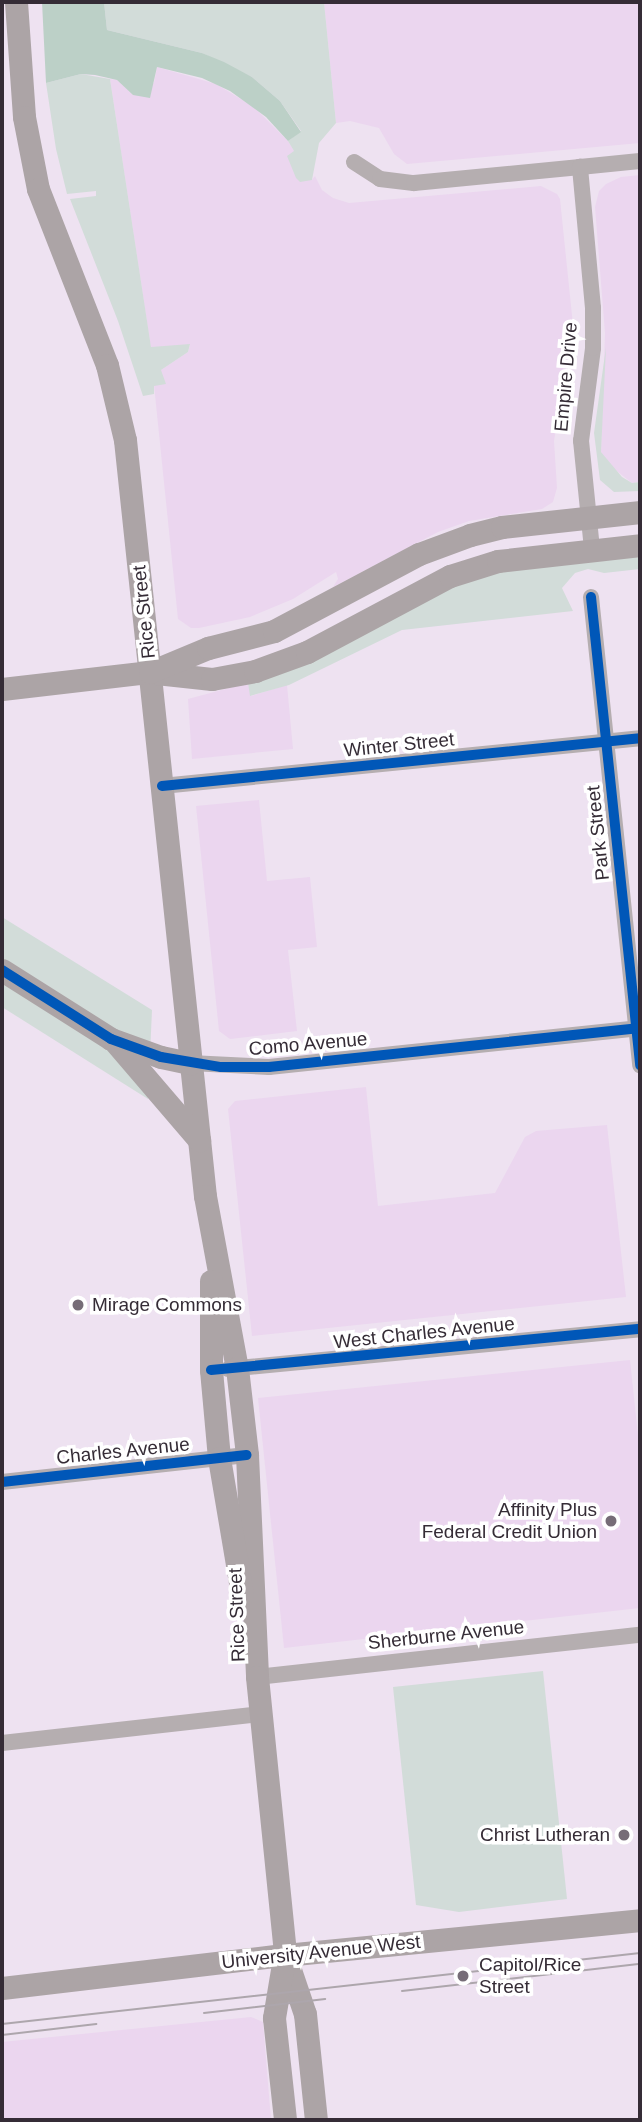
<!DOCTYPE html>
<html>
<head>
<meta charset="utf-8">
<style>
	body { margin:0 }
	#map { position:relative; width:642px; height:2122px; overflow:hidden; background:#eee2f1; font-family:Arial,sans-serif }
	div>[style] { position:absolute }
	.built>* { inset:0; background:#ebd6ef }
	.green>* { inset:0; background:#d2dcd9 }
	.forest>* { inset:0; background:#bcd0c7 }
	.minor>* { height:16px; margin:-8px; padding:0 8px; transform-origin:8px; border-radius:8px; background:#b5aeb0 }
	.secondary>* { height:23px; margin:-11.5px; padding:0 11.5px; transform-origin:11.5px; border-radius:11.5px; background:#aca4a6 }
	.tram>* { height:2px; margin:-1px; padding:0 1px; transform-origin:1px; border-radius:1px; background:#ada6ac }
	.cycleway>* { height:10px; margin:-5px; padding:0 5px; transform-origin:5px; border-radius:5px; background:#0057b8 }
	.dots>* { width:19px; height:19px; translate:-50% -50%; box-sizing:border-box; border:4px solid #fff; border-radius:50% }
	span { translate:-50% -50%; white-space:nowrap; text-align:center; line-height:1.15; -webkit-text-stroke:7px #fff; paint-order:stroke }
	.street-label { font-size:19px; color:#352c36 }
	.poi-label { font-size:19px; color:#352c36 }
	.left { translate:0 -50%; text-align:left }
	.right { translate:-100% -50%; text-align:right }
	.frame { position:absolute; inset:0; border:4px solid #352c36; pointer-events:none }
</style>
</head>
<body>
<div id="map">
	<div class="built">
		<i style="clip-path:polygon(324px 2px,640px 2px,640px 143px,407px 164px,394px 154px,379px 128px,350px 121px,336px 123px)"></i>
		<i style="clip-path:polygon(157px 67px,216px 84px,254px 107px,288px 141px,312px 180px,315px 176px,322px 190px,333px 198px,349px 203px,541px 186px,557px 194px,560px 199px,573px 325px,554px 441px,557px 488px,553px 502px,542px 509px,469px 521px,438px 532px,333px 587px,338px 579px,336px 572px,293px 599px,250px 617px,199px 628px,191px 628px,178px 619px,154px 385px,161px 370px,188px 352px,190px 345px,151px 348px,110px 79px,117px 80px,133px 95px,154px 83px)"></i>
		<i style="clip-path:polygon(640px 175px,640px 482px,632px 483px,608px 464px,601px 452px,605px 333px,595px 207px,599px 191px,606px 184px,621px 177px)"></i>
		<i style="clip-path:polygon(248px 683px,251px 696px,287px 685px,293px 749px,192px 759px,188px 699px)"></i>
		<i style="clip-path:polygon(259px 800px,267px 881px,310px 877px,317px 947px,288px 950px,297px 1031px,230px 1039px,219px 1031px,196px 806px)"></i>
		<i style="clip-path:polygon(366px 1087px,378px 1206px,495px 1193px,525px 1137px,536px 1131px,607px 1125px,626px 1297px,252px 1336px,228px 1109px,235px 1101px)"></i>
		<i style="clip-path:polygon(630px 1360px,640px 1454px,640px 1608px,284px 1648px,258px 1398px)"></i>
		<i style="clip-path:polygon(251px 2017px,263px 2022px,271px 2120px,2px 2120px,2px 2042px)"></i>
	</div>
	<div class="green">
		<i style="clip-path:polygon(104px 2px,324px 2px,336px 123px,319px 143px,312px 180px,300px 182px,296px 178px,287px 156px,294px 151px,288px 141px,301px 131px,280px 101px,252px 77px,202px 53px,107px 30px)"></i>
		<i style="clip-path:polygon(81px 74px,110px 79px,151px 347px,190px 344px,188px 352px,161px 370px,166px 384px,154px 386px,154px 394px,143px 396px,118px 321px,70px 199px,96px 196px,96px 191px,67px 194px,56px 149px,46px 83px)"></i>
		<i style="clip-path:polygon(606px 347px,601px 452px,622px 477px,632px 483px,640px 482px,640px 491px,614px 492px,600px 480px,594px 433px)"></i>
		<i style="clip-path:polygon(640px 555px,640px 569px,604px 573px,588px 569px,575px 573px,562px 588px,573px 611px,402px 630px,289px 685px,250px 696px,248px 683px,441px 591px,474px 578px,506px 570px)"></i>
		<i style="clip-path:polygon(2px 917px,152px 1010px,148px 1099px,2px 1007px)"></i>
		<i style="clip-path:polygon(543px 1671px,567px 1899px,459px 1912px,416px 1905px,393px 1687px)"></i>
	</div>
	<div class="forest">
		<i style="clip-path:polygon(42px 2px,104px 2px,107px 30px,202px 53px,224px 62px,252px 77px,280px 101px,301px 132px,288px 141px,266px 117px,230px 91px,202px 78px,157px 67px,150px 98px,133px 95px,117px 80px,95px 75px,81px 74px,46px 83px)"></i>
	</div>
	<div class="minor">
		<i style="left:354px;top:162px;width:31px;rotate:33deg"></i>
		<i style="left:380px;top:179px;width:34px;rotate:7deg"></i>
		<i style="left:414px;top:183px;width:167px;rotate:-5.5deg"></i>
		<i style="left:592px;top:549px;width:109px;rotate:-95.8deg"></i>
		<i style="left:581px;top:441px;width:94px;rotate:-82.6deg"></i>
		<i style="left:593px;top:348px;width:40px;rotate:-90deg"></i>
		<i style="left:593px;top:308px;width:142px;rotate:-95.3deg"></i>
		<i style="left:580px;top:167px;width:60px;rotate:-5.7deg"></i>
		<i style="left:591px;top:597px;width:471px;rotate:84deg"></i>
		<i style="left:162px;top:786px;width:480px;rotate:-5.7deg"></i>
		<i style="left:190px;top:1063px;width:79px;rotate:2.9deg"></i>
		<i style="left:269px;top:1067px;width:373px;rotate:-6deg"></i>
		<i style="left:228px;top:1369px;width:414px;rotate:-5.5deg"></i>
		<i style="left:2px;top:1482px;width:246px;rotate:-6.3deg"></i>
		<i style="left:257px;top:1677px;width:385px;rotate:-6.3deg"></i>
		<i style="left:2px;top:1743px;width:261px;rotate:-6.4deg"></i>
	</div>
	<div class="secondary">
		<i style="left:16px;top:2px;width:115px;rotate:86deg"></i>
		<i style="left:24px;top:117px;width:73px;rotate:79deg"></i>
		<i style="left:38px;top:189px;width:189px;rotate:68.6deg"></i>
		<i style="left:107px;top:365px;width:77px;rotate:76.5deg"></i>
		<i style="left:125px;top:440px;width:760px;rotate:83.96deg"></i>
		<i style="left:205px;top:1196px;width:175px;rotate:79.5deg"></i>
		<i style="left:237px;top:1368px;width:88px;rotate:83.4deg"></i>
		<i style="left:247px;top:1455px;width:222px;rotate:87.4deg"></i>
		<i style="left:257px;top:1677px;width:279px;rotate:84.2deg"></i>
		<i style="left:285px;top:1955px;width:62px;rotate:71.3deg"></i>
		<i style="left:305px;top:2014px;width:107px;rotate:84.1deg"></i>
		<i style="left:156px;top:673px;width:56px;rotate:6.1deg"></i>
		<i style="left:212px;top:679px;width:44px;rotate:-10.5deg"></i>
		<i style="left:255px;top:671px;width:55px;rotate:-20.1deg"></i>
		<i style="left:307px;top:652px;width:162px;rotate:-28deg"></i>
		<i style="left:450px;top:576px;width:50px;rotate:-17.4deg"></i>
		<i style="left:498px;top:561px;width:143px;rotate:-6.4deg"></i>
		<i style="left:2px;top:689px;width:149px;rotate:-6.6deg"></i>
		<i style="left:150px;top:672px;width:63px;rotate:-22.5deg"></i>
		<i style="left:208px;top:648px;width:68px;rotate:-14.4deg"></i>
		<i style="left:274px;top:631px;width:164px;rotate:-28deg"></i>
		<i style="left:419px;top:554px;width:54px;rotate:-20.4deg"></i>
		<i style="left:470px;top:535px;width:33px;rotate:-14deg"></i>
		<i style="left:502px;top:527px;width:139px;rotate:-6.2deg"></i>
		<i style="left:2px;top:970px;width:129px;rotate:32.3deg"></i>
		<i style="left:111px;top:1039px;width:53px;rotate:19.8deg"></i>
		<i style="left:161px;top:1057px;width:30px;rotate:12deg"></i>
		<i style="left:116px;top:1043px;width:128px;rotate:49.4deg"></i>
		<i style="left:211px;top:1281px;width:89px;rotate:90deg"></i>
		<i style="left:211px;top:1370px;width:88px;rotate:84.8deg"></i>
		<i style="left:219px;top:1458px;width:138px;rotate:80.4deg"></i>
		<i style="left:284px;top:1958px;width:61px;rotate:99.5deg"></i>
		<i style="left:274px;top:2018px;width:103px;rotate:83.8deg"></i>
		<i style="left:2px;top:1988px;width:285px;rotate:-6.7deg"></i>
		<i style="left:285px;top:1955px;width:357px;rotate:-5.6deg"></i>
	</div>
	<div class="tram">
		<i style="left:402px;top:1991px;width:240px;rotate:-6.5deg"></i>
		<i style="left:204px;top:2013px;width:122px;rotate:-6.6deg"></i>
		<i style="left:2px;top:2024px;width:642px;rotate:-6.35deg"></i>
		<i style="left:2px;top:2035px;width:95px;rotate:-6.7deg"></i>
	</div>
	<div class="cycleway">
		<i style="left:591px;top:597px;width:471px;rotate:84deg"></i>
		<i style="left:162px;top:786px;width:480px;rotate:-5.7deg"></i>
		<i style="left:2px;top:970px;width:129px;rotate:32.3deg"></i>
		<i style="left:111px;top:1039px;width:53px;rotate:19.8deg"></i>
		<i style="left:161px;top:1057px;width:61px;rotate:9.5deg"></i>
		<i style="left:221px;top:1067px;width:48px"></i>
		<i style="left:269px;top:1067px;width:373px;rotate:-6deg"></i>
		<i style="left:211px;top:1370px;width:431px;rotate:-5.5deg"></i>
		<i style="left:2px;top:1482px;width:246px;rotate:-6.3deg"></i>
	</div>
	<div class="dots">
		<i style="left:78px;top:1305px;background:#766c77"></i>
		<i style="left:611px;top:1521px;background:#766c77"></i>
		<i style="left:624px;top:1835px;background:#766c77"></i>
		<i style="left:463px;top:1976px;background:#766c77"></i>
	</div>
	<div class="street-label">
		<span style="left:566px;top:377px;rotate:-85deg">Empire Drive</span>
		<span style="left:144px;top:612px;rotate:-96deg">Rice Street</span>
		<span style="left:399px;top:745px;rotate:-6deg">Winter Street</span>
		<span style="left:598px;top:833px;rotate:-96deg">Park Street</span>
		<span style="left:308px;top:1044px;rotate:-5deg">Como Avenue</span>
		<span style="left:424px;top:1333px;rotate:-6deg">West Charles Avenue</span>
		<span style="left:123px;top:1451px;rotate:-6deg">Charles Avenue</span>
		<span style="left:237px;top:1615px;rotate:-92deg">Rice Street</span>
		<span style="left:446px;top:1635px;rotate:-6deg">Sherburne Avenue</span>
		<span style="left:321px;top:1952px;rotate:-6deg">University Avenue West</span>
	</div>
	<div class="poi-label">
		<span class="left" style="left:92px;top:1305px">Mirage Commons</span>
		<span class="right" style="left:597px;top:1521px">Affinity Plus<br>Federal Credit Union</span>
		<span class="right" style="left:610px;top:1835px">Christ Lutheran</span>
		<span class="left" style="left:479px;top:1976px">Capitol/Rice<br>Street</span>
	</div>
	<div class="frame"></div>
</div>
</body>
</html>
